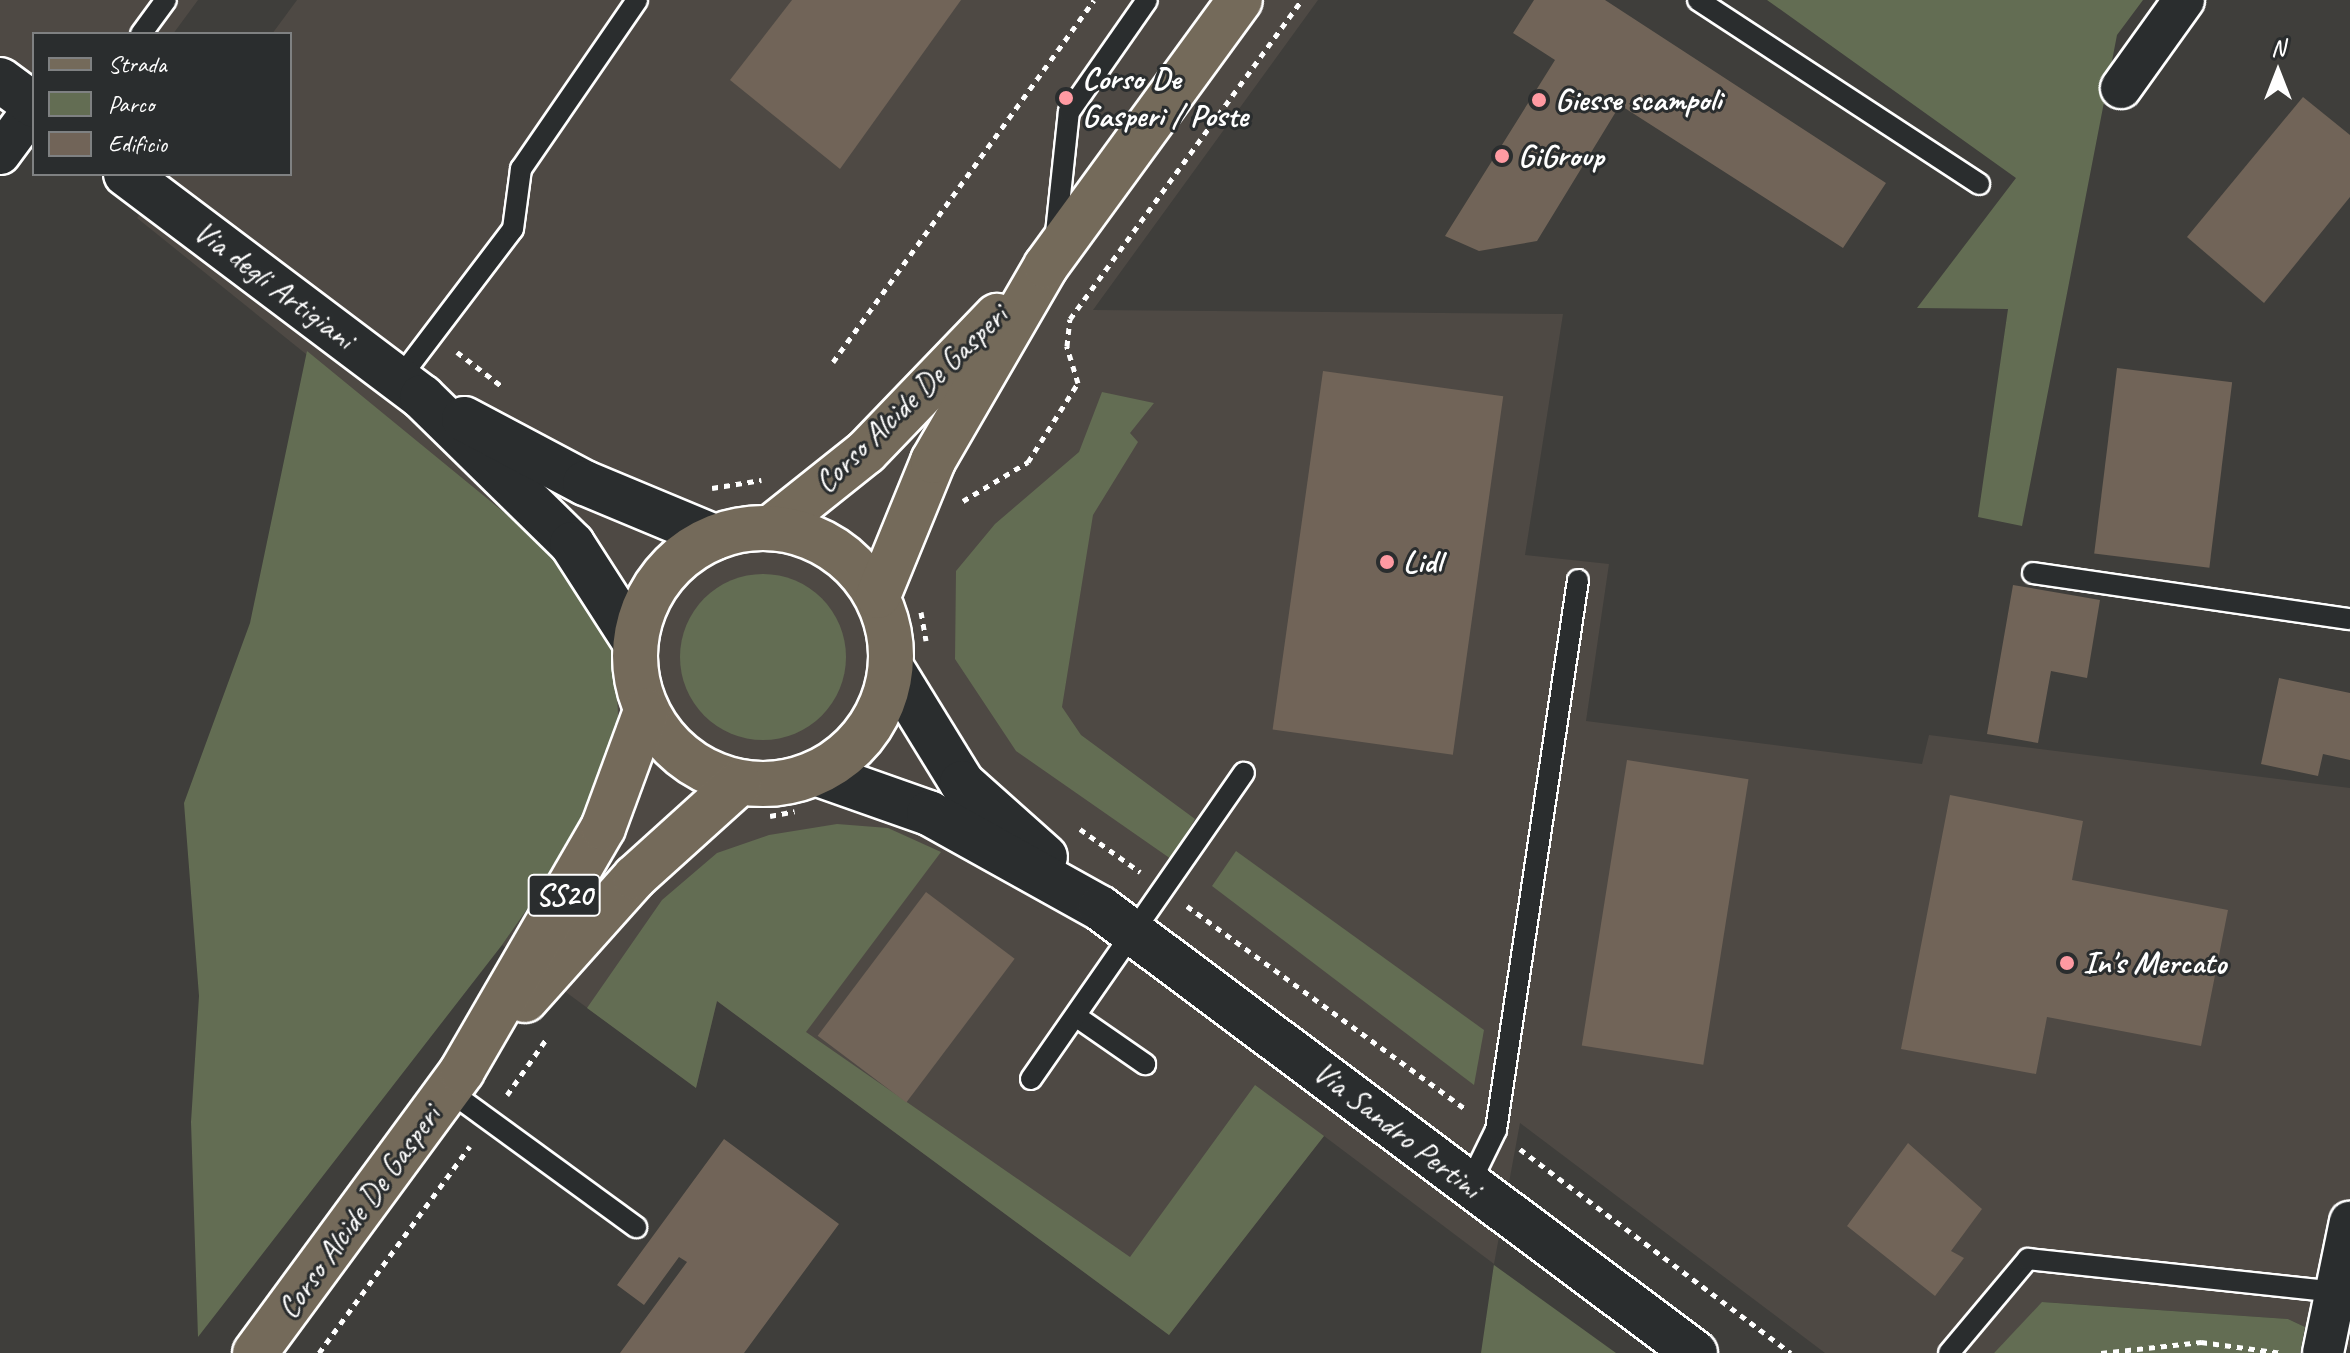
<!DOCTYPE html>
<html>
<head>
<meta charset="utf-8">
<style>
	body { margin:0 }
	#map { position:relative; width:2350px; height:1353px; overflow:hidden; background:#3f3e3b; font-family:Caveat,sans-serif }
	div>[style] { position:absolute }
	.built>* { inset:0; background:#4e4944 }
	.green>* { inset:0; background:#636d53 }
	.round { border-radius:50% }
	.building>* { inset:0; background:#716458; transform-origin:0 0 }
	.path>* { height:5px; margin-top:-2.5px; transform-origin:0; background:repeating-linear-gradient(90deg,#fff 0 6px,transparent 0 12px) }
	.roads { filter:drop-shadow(2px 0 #fff) drop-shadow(-2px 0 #fff) drop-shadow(0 2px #fff) drop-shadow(0 -2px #fff) }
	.service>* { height:20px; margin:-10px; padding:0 10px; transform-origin:10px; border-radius:10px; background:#2a2d2e }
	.minor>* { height:40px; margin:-20px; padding:0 20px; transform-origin:20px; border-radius:20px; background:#2a2d2e }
	.tertiary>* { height:44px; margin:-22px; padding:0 22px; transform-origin:22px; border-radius:22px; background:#2a2d2e }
	.secondary>* { height:44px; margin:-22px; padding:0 22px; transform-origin:22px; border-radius:22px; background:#2a2d2e }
	.primary>* { height:44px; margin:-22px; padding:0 22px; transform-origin:22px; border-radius:22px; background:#746a5a }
	.primary>.ring { margin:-22px; padding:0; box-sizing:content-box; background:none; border:44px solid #746a5a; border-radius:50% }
	.dots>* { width:22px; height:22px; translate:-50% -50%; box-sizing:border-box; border:4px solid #2a2d2e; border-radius:50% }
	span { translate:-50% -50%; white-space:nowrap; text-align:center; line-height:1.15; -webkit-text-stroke:6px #2a2d2e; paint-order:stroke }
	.shield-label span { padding:2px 6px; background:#2a2d2e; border:2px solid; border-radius:6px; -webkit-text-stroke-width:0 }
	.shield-label { font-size:30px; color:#fff; font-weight:700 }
	.poi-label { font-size:32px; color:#fff; font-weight:700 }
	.left { translate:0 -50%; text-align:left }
	.street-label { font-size:32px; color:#fff }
	.legend { position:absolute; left:32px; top:32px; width:260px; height:144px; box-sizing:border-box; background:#2a2d2e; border:2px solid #7f8182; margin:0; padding:10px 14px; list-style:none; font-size:24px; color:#fff }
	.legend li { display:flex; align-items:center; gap:16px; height:40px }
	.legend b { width:40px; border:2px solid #7f8182 }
	.north { position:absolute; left:2238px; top:32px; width:80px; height:80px; -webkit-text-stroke:6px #2a2d2e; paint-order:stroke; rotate:0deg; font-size:22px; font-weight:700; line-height:32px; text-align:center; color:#fff }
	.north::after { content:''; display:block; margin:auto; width:28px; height:36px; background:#fff; clip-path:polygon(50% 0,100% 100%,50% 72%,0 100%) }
</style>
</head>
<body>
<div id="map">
	<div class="built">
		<i style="clip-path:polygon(0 0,198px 0,173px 34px,34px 34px,33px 140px,0 120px)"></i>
		<i style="clip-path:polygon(297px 0,1318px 0,1093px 310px,1563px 314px,1525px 555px,1609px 564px,1586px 721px,1922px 764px,1929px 735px,2350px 788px,2350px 1348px,2288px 1319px,2043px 1302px,1994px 1353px,1825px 1353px,1520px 1123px,1494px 1264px,1324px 1136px,1169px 1335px,717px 1001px,696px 1088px,502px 945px,582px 830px,572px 568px,137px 218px,170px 174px,290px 174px,290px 34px,272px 34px)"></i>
	</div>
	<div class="green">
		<i style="clip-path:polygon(1767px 0,2143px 0,2117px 35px,2022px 526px,1978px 517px,2008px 309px,1917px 308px,2016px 178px)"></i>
		<i style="clip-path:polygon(307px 351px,572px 568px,615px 653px,620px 756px,582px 830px,502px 945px,198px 1337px,191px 1122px,199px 996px,184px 803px,250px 623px)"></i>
		<i style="clip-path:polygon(1102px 392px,1154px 403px,1130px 433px,1138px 442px,1093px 515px,1062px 707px,1081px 735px,1195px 819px,1171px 859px,1016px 751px,955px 659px,956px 571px,995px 524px,1079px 452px)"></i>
		<i class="round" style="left:680px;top:574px;width:166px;height:166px"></i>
		<i style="clip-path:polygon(837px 824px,888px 828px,941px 852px,806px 1032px,1130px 1257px,1255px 1085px,1324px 1136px,1169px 1335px,717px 1001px,696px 1088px,587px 1008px,662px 900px,717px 853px,769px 835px)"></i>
		<i style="clip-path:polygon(1236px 851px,1484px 1030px,1474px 1085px,1212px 886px)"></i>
		<i style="clip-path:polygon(1494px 1264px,1494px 1265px,1616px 1353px,1481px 1353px)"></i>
		<i style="clip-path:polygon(2042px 1302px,2288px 1319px,2305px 1327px,2300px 1353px,1994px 1353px)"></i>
	</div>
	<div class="building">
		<i style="clip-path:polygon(792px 0,961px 0,840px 169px,730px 80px)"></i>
		<i style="clip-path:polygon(1534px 0,1605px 0,1886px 183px,1843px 248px,1620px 105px,1537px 241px,1479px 251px,1445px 236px,1555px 60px,1513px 33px)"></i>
		<i style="clip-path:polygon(2303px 97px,2350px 135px,2350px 197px,2264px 303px,2187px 237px)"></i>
		<i style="left:2117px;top:368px;width:116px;height:187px;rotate:7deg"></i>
		<i style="left:1323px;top:371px;width:182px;height:362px;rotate:8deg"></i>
		<i style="clip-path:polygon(2013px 585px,2100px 600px,2087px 678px,2051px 671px,2038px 743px,1987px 734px)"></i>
		<i style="clip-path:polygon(2279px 678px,2350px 693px,2350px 760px,2323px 754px,2318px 776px,2261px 764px)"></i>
		<i style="left:1627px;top:760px;width:123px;height:289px;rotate:9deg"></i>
		<i style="clip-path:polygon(1950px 795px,2083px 821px,2072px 880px,2228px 910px,2201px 1046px,2047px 1017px,2036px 1074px,1901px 1049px)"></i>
		<i style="left:926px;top:892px;width:111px;height:180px;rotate:37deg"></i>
		<i style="clip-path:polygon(724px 1139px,839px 1224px,744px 1353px,620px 1353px,687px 1262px,679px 1257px,644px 1305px,617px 1285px)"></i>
		<i style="clip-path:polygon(1908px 1143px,1982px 1209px,1951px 1251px,1964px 1258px,1935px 1296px,1847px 1226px)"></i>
	</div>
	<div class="path">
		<i style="left:457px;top:352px;width:58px;rotate:37.3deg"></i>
		<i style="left:833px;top:362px;width:446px;rotate:-54.2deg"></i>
		<i style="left:712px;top:488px;width:50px;rotate:-9.3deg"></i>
		<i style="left:963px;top:501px;width:76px;rotate:-31deg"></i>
		<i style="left:1028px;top:462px;width:93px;rotate:-57.7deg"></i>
		<i style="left:1078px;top:383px;width:39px;rotate:-107deg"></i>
		<i style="left:1067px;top:346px;width:27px;rotate:-84deg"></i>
		<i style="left:1070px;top:319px;width:394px;rotate:-54deg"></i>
		<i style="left:921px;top:612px;width:29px;rotate:80deg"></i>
		<i style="left:770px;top:816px;width:25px;rotate:-11deg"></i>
		<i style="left:1080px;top:829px;width:74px;rotate:35.6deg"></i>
		<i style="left:1187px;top:906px;width:346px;rotate:36.1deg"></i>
		<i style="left:507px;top:1095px;width:70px;rotate:-54.9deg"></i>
		<i style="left:1520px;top:1149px;width:339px;rotate:37deg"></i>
		<i style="left:319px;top:1353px;width:256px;rotate:-53.9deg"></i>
		<i style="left:2101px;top:1353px;width:101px;rotate:-6.3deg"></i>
		<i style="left:2201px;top:1342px;width:82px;rotate:7.7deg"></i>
	</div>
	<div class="roads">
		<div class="service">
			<i style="left:1698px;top:0;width:336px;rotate:33.2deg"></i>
			<i style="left:141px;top:34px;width:42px;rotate:-53.7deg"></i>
			<i style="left:1055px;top:242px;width:131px;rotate:-83.9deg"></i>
			<i style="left:1069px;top:112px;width:136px;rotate:-55.1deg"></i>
			<i style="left:399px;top:379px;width:188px;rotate:-52.8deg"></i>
			<i style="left:513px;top:229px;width:61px;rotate:-82.4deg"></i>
			<i style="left:521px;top:169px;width:205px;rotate:-55.5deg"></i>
			<i style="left:2033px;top:573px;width:320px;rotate:8.3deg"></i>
			<i style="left:1077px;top:1017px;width:83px;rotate:34.7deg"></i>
			<i style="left:1031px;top:1079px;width:373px;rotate:-55.2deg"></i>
			<i style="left:448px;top:1090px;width:233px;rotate:36.1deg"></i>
			<i style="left:1469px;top:1185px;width:61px;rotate:-63.9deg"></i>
			<i style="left:1496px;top:1130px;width:556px;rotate:-81.52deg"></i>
			<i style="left:1949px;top:1353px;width:123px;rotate:-50deg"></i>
			<i style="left:2028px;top:1259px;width:310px;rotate:6.1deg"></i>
		</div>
		<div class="minor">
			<i style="left:2121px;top:88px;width:108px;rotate:-54.4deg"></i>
			<i style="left:0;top:154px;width:57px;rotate:-53.5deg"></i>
			<i style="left:2323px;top:1353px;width:134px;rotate:-78.4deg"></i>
		</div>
		<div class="tertiary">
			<i style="left:892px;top:669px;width:134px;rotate:58.4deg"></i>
			<i style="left:962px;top:783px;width:111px;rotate:41.7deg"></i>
			<i style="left:818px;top:774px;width:118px;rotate:19.4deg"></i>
			<i style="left:929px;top:813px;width:196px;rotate:29.1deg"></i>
			<i style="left:1100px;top:908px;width:743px;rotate:36.79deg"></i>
		</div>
		<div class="secondary">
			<i style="left:0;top:80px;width:42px;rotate:36.3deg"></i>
			<i style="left:126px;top:174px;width:371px;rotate:37deg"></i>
			<i style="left:422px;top:397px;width:210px;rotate:44.4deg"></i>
			<i style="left:572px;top:544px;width:117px;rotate:57.3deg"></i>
			<i style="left:464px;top:419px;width:137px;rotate:27.9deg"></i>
			<i style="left:585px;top:483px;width:141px;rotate:22.6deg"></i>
		</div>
		<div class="primary">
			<i style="left:772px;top:527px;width:120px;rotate:-38.6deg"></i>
			<i style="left:866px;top:452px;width:189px;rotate:-46.1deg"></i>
			<i class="ring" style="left:635px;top:528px;width:212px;height:212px"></i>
			<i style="left:878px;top:596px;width:146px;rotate:-67.8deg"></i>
			<i style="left:933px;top:461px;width:225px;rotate:-59.9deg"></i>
			<i style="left:1046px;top:266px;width:329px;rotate:-53.9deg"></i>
			<i style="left:525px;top:1000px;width:165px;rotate:-48.2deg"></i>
			<i style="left:635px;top:877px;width:140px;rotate:-42.1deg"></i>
			<i style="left:255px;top:1353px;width:350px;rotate:-53.7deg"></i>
			<i style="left:462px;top:1071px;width:281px;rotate:-59.9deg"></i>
			<i style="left:603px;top:828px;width:125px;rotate:-69.8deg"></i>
		</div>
	</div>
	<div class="dots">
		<i style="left:1066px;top:98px;background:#ff9aa2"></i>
		<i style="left:1539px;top:100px;background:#ff9aa2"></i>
		<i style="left:1502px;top:156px;background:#ff9aa2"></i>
		<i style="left:1387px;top:562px;background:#ff9aa2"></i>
		<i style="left:2067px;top:963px;background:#ff9aa2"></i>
	</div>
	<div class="shield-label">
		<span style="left:564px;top:895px">SS20</span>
	</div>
	<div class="poi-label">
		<span class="left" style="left:1082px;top:98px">Corso De<br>Gasperi / Poste</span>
		<span class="left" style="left:1555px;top:100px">Giesse scampoli</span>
		<span class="left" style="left:1518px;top:156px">GiGroup</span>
		<span class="left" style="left:1403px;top:562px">Lidl</span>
		<span class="left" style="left:2083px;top:963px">In's Mercato</span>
	</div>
	<div class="street-label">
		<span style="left:274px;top:285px;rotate:37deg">Via degli Artigiani</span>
		<span style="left:911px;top:399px;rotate:-44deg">Corso Alcide De Gasperi</span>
		<span style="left:1397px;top:1130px;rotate:38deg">Via Sandro Pertini</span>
		<span style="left:359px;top:1212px;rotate:-54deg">Corso Alcide De Gasperi</span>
	</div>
	<ul class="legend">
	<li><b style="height:10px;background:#746a5a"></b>Strada</li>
	<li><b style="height:22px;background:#636d53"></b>Parco</li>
	<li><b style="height:22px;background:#716458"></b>Edificio</li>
	</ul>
	<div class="north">N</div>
</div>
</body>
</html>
